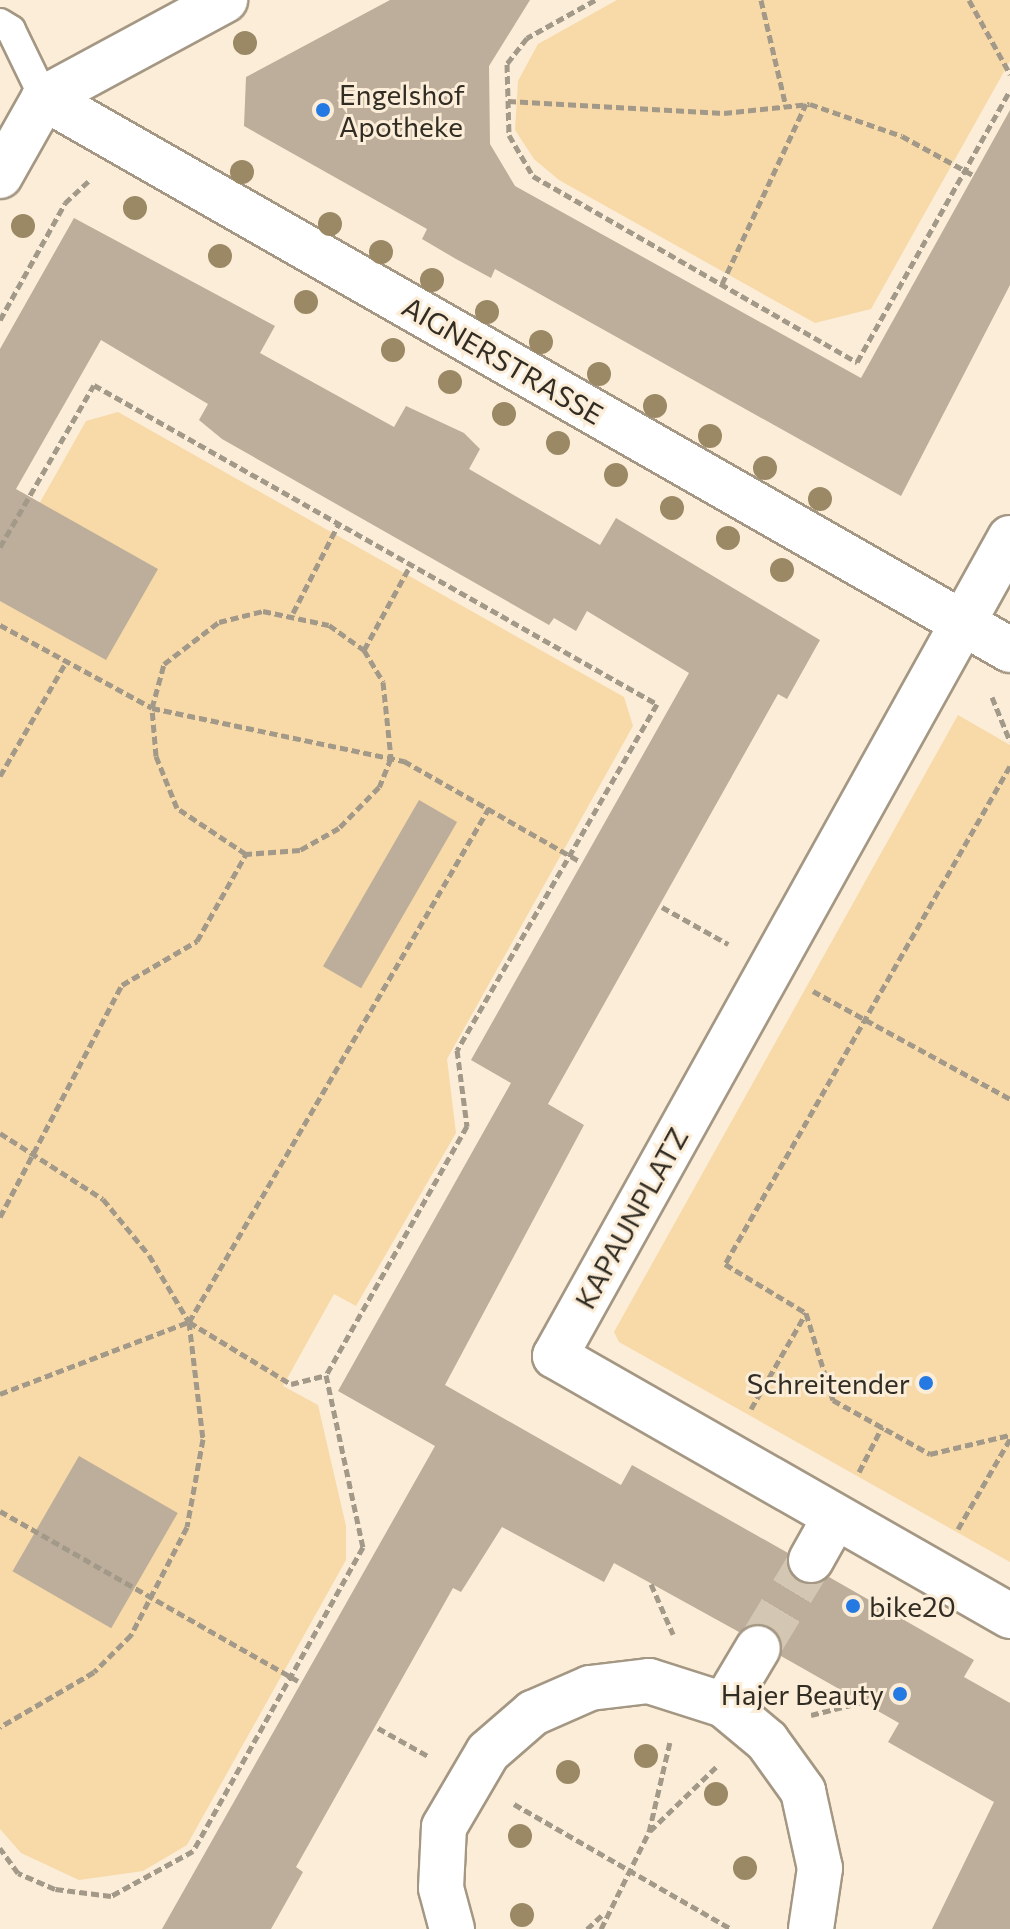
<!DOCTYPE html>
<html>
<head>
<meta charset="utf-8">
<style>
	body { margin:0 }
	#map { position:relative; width:1010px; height:1929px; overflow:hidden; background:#fbedd7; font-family:Commissioner,sans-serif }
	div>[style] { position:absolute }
	.green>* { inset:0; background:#f8d9a8 }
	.building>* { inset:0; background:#bcae9a; transform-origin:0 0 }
	.minor-tunnel>* { height:44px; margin-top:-22px; transform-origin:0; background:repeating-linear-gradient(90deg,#d3c7b3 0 44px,transparent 0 66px) }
	.path>* { height:5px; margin-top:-2.5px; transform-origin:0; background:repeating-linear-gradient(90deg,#a39989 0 8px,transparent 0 12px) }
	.roads { filter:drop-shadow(2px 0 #a49783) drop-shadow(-2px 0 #a49783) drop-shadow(0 2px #a49783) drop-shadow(0 -2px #a49783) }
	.service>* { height:28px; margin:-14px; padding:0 14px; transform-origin:14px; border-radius:14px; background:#fff }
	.minor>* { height:44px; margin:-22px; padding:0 22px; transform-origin:22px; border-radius:22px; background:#fff }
	.trees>* { width:24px; height:24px; margin:-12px; border-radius:50%; background:#9b8865 }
	.dots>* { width:22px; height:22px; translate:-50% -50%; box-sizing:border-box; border:4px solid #fbedd7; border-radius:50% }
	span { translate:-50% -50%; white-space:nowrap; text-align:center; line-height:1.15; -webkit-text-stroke:6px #fbedd7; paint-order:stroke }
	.poi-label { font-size:28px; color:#322d24 }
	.left { translate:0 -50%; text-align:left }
	.right { translate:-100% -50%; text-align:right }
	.street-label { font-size:28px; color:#322d24 }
</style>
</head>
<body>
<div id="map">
	<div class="green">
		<i style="clip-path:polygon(617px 0,1010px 0,1010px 61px,871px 309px,815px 323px,559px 180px,534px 159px,515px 130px,518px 81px,538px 44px)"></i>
		<i style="clip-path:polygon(118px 412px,624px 697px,633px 726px,447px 1059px,456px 1133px,356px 1306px,334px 1294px,283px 1386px,318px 1405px,346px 1526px,346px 1560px,187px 1845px,143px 1871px,79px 1880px,21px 1853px,0 1829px,0 573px,86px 421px)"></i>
		<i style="clip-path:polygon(958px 715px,1010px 745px,1010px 1562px,619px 1342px,614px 1332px)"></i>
	</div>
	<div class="building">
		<i style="clip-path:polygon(390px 0,530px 0,489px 66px,490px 144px,515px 186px,861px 378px,1010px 110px,1010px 285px,901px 496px,495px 269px,491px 278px,456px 259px,422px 239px,427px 229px,244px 126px,246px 77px)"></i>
		<i style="clip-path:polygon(74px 218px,275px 326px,260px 353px,394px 427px,406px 406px,464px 433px,480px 449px,469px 469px,600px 545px,616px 518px,820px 640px,787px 699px,778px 694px,548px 1104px,584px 1125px,445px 1385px,621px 1485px,632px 1465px,788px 1553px,798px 1581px,812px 1585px,829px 1577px,974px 1660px,964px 1677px,1010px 1703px,1010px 1929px,932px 1929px,994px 1802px,888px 1742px,899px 1723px,781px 1656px,780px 1637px,770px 1626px,739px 1632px,614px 1563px,604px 1582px,502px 1527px,461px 1592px,453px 1588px,296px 1867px,303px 1872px,271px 1929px,162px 1929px,435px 1446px,338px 1391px,511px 1083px,471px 1060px,689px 673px,587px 611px,576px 631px,554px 618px,549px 625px,222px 439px,199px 420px,208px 404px,101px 340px,16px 489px,158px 569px,106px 660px,0 601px,0 349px)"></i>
		<i style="left:419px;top:800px;width:44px;height:192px;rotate:30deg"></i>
		<i style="left:79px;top:1456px;width:114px;height:133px;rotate:30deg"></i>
	</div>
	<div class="minor-tunnel">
		<i style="left:758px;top:1648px;width:103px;rotate:-58.9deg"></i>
	</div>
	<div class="path">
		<i style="left:595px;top:0;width:78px;rotate:150.8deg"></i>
		<i style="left:527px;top:38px;width:33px;rotate:128deg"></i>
		<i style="left:507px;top:64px;width:71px;rotate:88.4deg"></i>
		<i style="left:509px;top:135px;width:48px;rotate:59.7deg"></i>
		<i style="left:533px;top:176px;width:374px;rotate:29.9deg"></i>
		<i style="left:857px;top:362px;width:311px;rotate:-60.6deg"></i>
		<i style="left:761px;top:0;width:110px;rotate:76.8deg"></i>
		<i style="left:969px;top:0;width:85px;rotate:61deg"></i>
		<i style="left:508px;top:101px;width:216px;rotate:3.2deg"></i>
		<i style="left:724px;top:113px;width:86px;rotate:-6deg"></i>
		<i style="left:810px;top:104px;width:97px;rotate:19.2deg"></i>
		<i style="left:902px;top:136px;width:81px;rotate:28.8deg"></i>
		<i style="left:722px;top:284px;width:199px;rotate:-65deg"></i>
		<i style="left:0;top:320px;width:134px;rotate:-60.9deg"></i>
		<i style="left:65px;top:203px;width:33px;rotate:-43deg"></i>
		<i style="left:0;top:547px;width:187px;rotate:-59.9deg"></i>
		<i style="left:94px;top:385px;width:647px;rotate:29.54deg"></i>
		<i style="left:657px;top:704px;width:400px;rotate:120deg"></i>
		<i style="left:457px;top:1050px;width:77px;rotate:82.5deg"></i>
		<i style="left:467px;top:1126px;width:286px;rotate:119.5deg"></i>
		<i style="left:326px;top:1375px;width:176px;rotate:77.9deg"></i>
		<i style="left:363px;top:1547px;width:348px;rotate:119.2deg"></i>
		<i style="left:193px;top:1851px;width:94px;rotate:151.2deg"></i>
		<i style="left:111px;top:1896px;width:56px;rotate:-172.9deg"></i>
		<i style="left:55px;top:1889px;width:40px;rotate:-156.6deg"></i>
		<i style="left:18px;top:1873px;width:31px;rotate:-126deg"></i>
		<i style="left:263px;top:611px;width:67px;rotate:12deg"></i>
		<i style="left:329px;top:625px;width:43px;rotate:35.5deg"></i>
		<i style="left:364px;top:650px;width:37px;rotate:59deg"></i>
		<i style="left:383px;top:682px;width:76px;rotate:84deg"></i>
		<i style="left:391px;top:758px;width:31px;rotate:112deg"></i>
		<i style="left:379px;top:787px;width:57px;rotate:134.3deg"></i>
		<i style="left:339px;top:828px;width:45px;rotate:150.6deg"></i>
		<i style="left:300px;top:850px;width:54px;rotate:175.8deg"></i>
		<i style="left:246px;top:854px;width:83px;rotate:-146.3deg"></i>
		<i style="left:177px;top:808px;width:56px;rotate:-112deg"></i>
		<i style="left:156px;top:756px;width:48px;rotate:-94.8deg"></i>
		<i style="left:152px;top:708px;width:46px;rotate:-74.7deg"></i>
		<i style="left:164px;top:664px;width:69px;rotate:-37.4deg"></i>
		<i style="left:219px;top:622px;width:45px;rotate:-14deg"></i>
		<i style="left:293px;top:613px;width:101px;rotate:-62.9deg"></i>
		<i style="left:0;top:625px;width:173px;rotate:28.6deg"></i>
		<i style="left:152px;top:708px;width:258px;rotate:11.9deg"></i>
		<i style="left:404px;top:761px;width:202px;rotate:29.7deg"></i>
		<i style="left:364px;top:650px;width:98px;rotate:-61.3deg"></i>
		<i style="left:992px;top:697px;width:48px;rotate:67.8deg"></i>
		<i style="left:1010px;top:766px;width:574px;rotate:119.78deg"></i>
		<i style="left:725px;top:1264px;width:95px;rotate:31.2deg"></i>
		<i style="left:806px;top:1313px;width:91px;rotate:72.8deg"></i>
		<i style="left:833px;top:1400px;width:111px;rotate:29.1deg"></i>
		<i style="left:930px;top:1454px;width:82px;rotate:-13.4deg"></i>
		<i style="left:0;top:776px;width:129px;rotate:-59.9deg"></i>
		<i style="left:662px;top:907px;width:76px;rotate:29.3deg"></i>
		<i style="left:813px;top:991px;width:225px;rotate:28.7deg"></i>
		<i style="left:0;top:1133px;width:122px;rotate:32.7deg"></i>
		<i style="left:103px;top:1199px;width:72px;rotate:50.6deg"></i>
		<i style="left:149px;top:1255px;width:78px;rotate:59.2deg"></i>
		<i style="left:189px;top:1322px;width:118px;rotate:83.2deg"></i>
		<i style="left:203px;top:1439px;width:89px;rotate:100.3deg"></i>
		<i style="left:187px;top:1527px;width:122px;rotate:117.4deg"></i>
		<i style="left:131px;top:1635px;width:52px;rotate:135deg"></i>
		<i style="left:94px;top:1672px;width:109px;rotate:149.7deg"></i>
		<i style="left:0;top:1217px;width:262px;rotate:-62.3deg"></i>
		<i style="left:122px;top:985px;width:87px;rotate:-30.4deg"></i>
		<i style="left:197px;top:941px;width:100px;rotate:-60.6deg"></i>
		<i style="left:189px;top:1322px;width:595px;rotate:-59.73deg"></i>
		<i style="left:0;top:1394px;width:202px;rotate:-20.9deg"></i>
		<i style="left:189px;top:1322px;width:119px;rotate:31.3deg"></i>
		<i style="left:291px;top:1384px;width:36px;rotate:-14deg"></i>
		<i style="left:751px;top:1409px;width:111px;rotate:-60.2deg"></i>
		<i style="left:859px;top:1472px;width:51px;rotate:-62.9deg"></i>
		<i style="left:0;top:1511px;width:343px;rotate:29.7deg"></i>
		<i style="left:958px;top:1529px;width:104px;rotate:-60deg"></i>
		<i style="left:651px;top:1584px;width:55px;rotate:66.3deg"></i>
		<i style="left:811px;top:1715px;width:54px;rotate:-14deg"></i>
		<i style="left:378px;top:1728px;width:57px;rotate:29.2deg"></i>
		<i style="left:514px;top:1804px;width:250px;rotate:29.9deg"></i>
		<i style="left:650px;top:1831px;width:93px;rotate:-44.1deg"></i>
		<i style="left:587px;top:1929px;width:23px;rotate:-43deg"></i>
		<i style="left:601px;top:1929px;width:108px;rotate:-63.7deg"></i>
		<i style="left:649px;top:1832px;width:92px;rotate:-76.9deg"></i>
	</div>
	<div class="roads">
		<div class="service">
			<i style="left:0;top:23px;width:13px;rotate:32deg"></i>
			<i style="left:11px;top:30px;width:76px;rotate:64.1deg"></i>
		</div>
		<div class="minor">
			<i style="left:44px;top:98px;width:1113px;rotate:29.74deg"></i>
			<i style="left:0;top:176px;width:90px;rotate:-60.6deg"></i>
			<i style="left:44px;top:98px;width:206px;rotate:-28.4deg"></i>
			<i style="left:1010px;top:538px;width:936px;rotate:119.08deg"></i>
			<i style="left:555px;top:1356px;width:524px;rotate:29.74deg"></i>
			<i style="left:811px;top:1560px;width:47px;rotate:-60.7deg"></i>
			<i style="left:724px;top:1705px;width:66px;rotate:-59.2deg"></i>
			<i style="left:452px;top:1929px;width:42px;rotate:-105deg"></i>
			<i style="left:441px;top:1888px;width:61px;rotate:-87.2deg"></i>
			<i style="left:444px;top:1827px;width:87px;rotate:-59.6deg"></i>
			<i style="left:488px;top:1752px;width:60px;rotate:-40.9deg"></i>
			<i style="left:533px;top:1713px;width:62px;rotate:-23.7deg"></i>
			<i style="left:590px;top:1688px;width:59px;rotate:-6.8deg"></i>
			<i style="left:649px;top:1681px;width:79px;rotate:17.7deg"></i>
			<i style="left:724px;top:1705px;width:56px;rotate:39.9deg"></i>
			<i style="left:767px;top:1741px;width:62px;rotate:54.2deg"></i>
			<i style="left:803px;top:1791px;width:79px;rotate:77.6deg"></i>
			<i style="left:820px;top:1868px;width:62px;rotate:98.4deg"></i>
		</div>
	</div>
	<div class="trees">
		<i style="left:245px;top:43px"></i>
		<i style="left:242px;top:172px"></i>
		<i style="left:135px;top:208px"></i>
		<i style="left:330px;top:224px"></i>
		<i style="left:23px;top:226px"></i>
		<i style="left:381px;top:252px"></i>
		<i style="left:220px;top:256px"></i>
		<i style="left:432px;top:280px"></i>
		<i style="left:306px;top:302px"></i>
		<i style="left:487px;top:312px"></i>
		<i style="left:541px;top:342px"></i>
		<i style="left:393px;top:350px"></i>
		<i style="left:599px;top:374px"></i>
		<i style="left:450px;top:382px"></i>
		<i style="left:655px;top:406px"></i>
		<i style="left:504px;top:414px"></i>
		<i style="left:710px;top:436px"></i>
		<i style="left:558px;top:443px"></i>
		<i style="left:765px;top:468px"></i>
		<i style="left:616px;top:475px"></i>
		<i style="left:820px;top:499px"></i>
		<i style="left:672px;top:508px"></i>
		<i style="left:728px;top:538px"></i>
		<i style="left:782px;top:570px"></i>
		<i style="left:646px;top:1756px"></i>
		<i style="left:568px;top:1772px"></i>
		<i style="left:716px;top:1794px"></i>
		<i style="left:520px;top:1836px"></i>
		<i style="left:745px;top:1868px"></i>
		<i style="left:522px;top:1915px"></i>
	</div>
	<div class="dots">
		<i style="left:323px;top:110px;background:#2479e3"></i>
		<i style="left:926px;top:1383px;background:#2479e3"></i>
		<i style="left:853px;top:1606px;background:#2479e3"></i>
		<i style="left:900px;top:1694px;background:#2479e3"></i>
	</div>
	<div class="poi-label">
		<span class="left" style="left:339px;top:110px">Engelshof<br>Apotheke</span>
		<span class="right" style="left:910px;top:1383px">Schreitender</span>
		<span class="left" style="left:869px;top:1606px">bike20</span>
		<span class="right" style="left:884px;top:1694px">Hajer Beauty</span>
	</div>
	<div class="street-label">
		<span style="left:503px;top:360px;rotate:30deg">AIGNERSTRASSE</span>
		<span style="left:631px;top:1218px;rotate:-61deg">KAPAUNPLATZ</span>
	</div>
</div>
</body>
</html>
